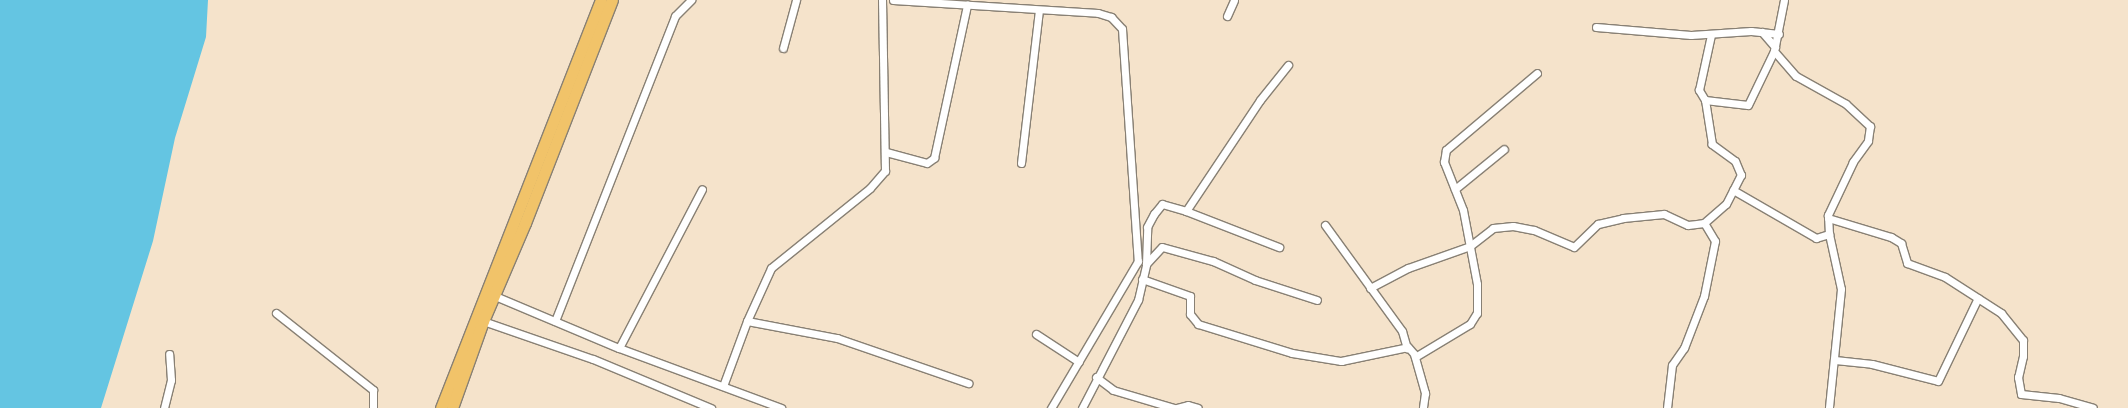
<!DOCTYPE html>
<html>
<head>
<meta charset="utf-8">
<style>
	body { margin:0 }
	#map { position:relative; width:2128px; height:408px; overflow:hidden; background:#f5e3cb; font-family:"Sorts Mill Goudy",serif }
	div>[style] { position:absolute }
	.water>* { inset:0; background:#64c5e2 }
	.roads { filter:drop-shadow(1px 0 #888074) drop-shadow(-1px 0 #888074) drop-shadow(0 1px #888074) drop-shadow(0 -1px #888074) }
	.minor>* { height:7px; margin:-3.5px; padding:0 3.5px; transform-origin:3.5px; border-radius:3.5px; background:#fff }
	.trunk>* { height:11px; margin:-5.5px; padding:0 5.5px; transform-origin:5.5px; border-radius:5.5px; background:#f1c369 }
	span { translate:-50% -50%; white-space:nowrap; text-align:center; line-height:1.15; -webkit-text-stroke:5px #f7f3e8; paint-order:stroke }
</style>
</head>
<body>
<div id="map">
	<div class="water">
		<i style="clip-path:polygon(0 0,208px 0,206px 37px,175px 138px,153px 241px,101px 408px,0 408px)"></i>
	</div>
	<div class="roads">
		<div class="minor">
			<i style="left:893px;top:0;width:205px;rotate:3.6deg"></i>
			<i style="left:1098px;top:13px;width:14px;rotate:17deg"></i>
			<i style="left:1111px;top:17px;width:16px;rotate:47deg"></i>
			<i style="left:1122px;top:29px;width:233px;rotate:86.1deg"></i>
			<i style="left:1138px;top:261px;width:171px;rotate:120.6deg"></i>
			<i style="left:1784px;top:0;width:52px;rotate:101.1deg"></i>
			<i style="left:1774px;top:51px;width:33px;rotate:49deg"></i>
			<i style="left:1796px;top:76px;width:57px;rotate:29.2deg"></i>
			<i style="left:1846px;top:104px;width:33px;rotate:43deg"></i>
			<i style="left:1870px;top:126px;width:15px;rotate:98deg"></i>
			<i style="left:1868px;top:141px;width:26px;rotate:126deg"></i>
			<i style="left:1853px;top:162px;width:59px;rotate:115.3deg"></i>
			<i style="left:1828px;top:215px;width:19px;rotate:87deg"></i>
			<i style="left:1829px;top:234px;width:56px;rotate:77.7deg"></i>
			<i style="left:1841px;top:289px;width:120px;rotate:95.8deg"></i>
			<i style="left:1227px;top:16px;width:17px;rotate:-66deg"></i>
			<i style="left:1596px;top:27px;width:95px;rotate:4.8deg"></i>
			<i style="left:1691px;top:35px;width:60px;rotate:-3.8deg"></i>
			<i style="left:1751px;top:31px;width:28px;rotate:6deg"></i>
			<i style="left:1762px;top:32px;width:20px;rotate:49deg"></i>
			<i style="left:783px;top:48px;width:50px;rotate:-74.8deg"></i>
			<i style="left:1705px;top:100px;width:12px;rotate:-121deg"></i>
			<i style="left:1699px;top:90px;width:56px;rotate:-77.7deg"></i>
			<i style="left:886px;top:152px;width:42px;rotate:15deg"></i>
			<i style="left:927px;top:163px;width:9px;rotate:-36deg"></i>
			<i style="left:934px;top:158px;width:157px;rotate:-77.8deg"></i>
			<i style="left:1021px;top:163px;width:154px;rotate:-83.3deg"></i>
			<i style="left:1455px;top:189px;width:63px;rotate:-39.2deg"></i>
			<i style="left:1733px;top:190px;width:96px;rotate:30deg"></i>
			<i style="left:1816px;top:238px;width:14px;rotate:-17deg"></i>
			<i style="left:1186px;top:211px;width:100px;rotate:21.2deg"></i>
			<i style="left:1828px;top:218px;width:66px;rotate:16.8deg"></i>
			<i style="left:1891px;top:237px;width:12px;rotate:31deg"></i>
			<i style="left:1901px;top:243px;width:21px;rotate:73deg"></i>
			<i style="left:1907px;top:263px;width:40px;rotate:20.2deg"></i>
			<i style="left:1945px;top:277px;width:67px;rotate:32.7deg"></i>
			<i style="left:2001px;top:313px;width:35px;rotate:51deg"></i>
			<i style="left:2023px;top:340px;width:16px;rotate:90deg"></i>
			<i style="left:2023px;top:356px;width:22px;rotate:103deg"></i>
			<i style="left:2018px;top:377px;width:17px;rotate:80deg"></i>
			<i style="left:2021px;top:394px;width:38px;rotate:6deg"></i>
			<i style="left:2059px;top:398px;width:35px;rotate:16deg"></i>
			<i style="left:1325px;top:225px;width:131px;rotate:54deg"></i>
			<i style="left:1402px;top:331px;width:18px;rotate:74deg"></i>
			<i style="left:1146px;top:264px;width:23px;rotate:-47deg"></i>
			<i style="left:1162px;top:247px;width:53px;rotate:15.4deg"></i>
			<i style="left:1213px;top:261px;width:46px;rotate:24.3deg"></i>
			<i style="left:1255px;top:280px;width:65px;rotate:17.9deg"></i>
			<i style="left:1142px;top:279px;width:51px;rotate:19.5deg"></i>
			<i style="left:1190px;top:296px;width:18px;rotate:90deg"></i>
			<i style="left:1190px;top:314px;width:13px;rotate:51deg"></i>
			<i style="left:1198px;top:324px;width:98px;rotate:17.1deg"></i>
			<i style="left:1292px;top:353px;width:50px;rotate:9.3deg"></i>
			<i style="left:1341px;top:361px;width:68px;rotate:-11.8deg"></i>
			<i style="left:1408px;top:347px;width:9px;rotate:49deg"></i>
			<i style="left:1414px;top:354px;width:41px;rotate:74.2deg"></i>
			<i style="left:1425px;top:393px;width:15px;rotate:98deg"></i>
			<i style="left:1370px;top:288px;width:43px;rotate:-27.8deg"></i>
			<i style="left:1408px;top:268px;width:66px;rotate:-19.5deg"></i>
			<i style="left:1470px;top:246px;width:29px;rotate:-38deg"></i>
			<i style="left:1493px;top:228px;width:20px;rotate:-6deg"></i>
			<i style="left:1513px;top:226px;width:21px;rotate:11deg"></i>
			<i style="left:1534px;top:230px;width:43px;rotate:23deg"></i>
			<i style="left:1574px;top:247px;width:33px;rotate:-44deg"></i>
			<i style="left:1598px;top:224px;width:26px;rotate:-13deg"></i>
			<i style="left:1623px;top:218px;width:41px;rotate:-5.6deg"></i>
			<i style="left:1664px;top:214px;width:26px;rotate:25deg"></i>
			<i style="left:1688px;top:225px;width:16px;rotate:-7deg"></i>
			<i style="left:1704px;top:223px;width:29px;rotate:-41deg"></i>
			<i style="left:1726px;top:204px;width:33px;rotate:-63deg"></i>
			<i style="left:1741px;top:175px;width:15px;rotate:-113deg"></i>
			<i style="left:1735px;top:161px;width:29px;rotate:-144deg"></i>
			<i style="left:1712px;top:144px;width:45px;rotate:-99deg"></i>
			<i style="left:1705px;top:100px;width:43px;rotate:6.6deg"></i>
			<i style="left:1748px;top:105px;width:60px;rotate:-64.3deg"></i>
			<i style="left:495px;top:296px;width:134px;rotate:22.8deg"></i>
			<i style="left:619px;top:348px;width:173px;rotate:20.3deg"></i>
			<i style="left:276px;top:313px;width:124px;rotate:38.4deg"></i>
			<i style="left:373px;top:390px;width:18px;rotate:90deg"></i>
			<i style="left:483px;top:321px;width:116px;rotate:19.1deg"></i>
			<i style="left:593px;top:359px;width:128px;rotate:22.6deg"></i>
			<i style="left:555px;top:321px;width:328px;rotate:-68.5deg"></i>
			<i style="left:675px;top:16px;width:23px;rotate:-45deg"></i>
			<i style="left:747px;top:321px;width:92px;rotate:10.7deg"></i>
			<i style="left:837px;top:338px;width:139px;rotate:19deg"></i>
			<i style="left:1036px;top:334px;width:51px;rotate:33.1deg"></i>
			<i style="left:619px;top:348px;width:179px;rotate:-62.4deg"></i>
			<i style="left:1415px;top:357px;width:64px;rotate:-31deg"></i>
			<i style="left:1470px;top:324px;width:13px;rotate:-58deg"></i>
			<i style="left:1477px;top:313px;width:29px;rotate:-90deg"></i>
			<i style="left:1477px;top:284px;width:75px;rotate:-100.7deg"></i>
			<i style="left:1463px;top:210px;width:52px;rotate:-111.6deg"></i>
			<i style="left:1444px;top:162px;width:12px;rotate:-81deg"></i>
			<i style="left:1446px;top:150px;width:119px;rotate:-40.2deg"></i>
			<i style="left:1835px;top:360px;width:37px;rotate:6deg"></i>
			<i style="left:1872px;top:364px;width:68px;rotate:14.4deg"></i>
			<i style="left:1938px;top:381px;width:92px;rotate:-64.3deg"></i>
			<i style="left:1096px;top:377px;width:21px;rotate:37deg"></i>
			<i style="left:1113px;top:390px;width:64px;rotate:16.4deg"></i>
			<i style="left:723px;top:386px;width:69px;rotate:-69.7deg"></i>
			<i style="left:747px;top:321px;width:58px;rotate:-65.6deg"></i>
			<i style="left:771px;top:268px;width:127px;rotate:-38.9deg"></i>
			<i style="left:870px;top:188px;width:23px;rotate:-49deg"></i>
			<i style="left:885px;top:171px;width:171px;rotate:-91deg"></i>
			<i style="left:164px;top:408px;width:29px;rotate:-76deg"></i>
			<i style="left:171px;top:380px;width:26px;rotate:-94deg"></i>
			<i style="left:1082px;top:408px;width:122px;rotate:-62.6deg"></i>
			<i style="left:1138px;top:300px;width:37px;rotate:-77deg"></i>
			<i style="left:1146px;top:264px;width:37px;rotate:-88deg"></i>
			<i style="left:1147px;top:227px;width:15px;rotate:-62deg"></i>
			<i style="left:1154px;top:214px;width:13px;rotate:-51deg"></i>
			<i style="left:1162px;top:204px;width:25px;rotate:16deg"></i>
			<i style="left:1186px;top:211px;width:133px;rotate:-56.3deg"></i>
			<i style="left:1260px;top:100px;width:45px;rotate:-51.3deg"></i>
			<i style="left:1177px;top:408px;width:11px;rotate:-15deg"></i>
			<i style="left:1188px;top:405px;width:10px;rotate:17deg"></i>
			<i style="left:1667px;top:408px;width:43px;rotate:-83.4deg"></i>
			<i style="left:1672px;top:365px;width:21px;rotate:-55deg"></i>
			<i style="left:1684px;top:348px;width:56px;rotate:-69deg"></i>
			<i style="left:1704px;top:296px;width:56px;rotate:-78.7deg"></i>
			<i style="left:1715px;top:241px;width:21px;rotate:-121deg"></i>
		</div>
		<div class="trunk">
			<i style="left:441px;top:408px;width:438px;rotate:-68.6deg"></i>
			<i style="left:452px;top:408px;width:92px;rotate:-70.4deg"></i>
			<i style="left:483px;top:321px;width:107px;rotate:-66.8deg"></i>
			<i style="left:525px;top:223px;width:239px;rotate:-68.7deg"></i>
		</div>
	</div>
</div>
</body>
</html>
